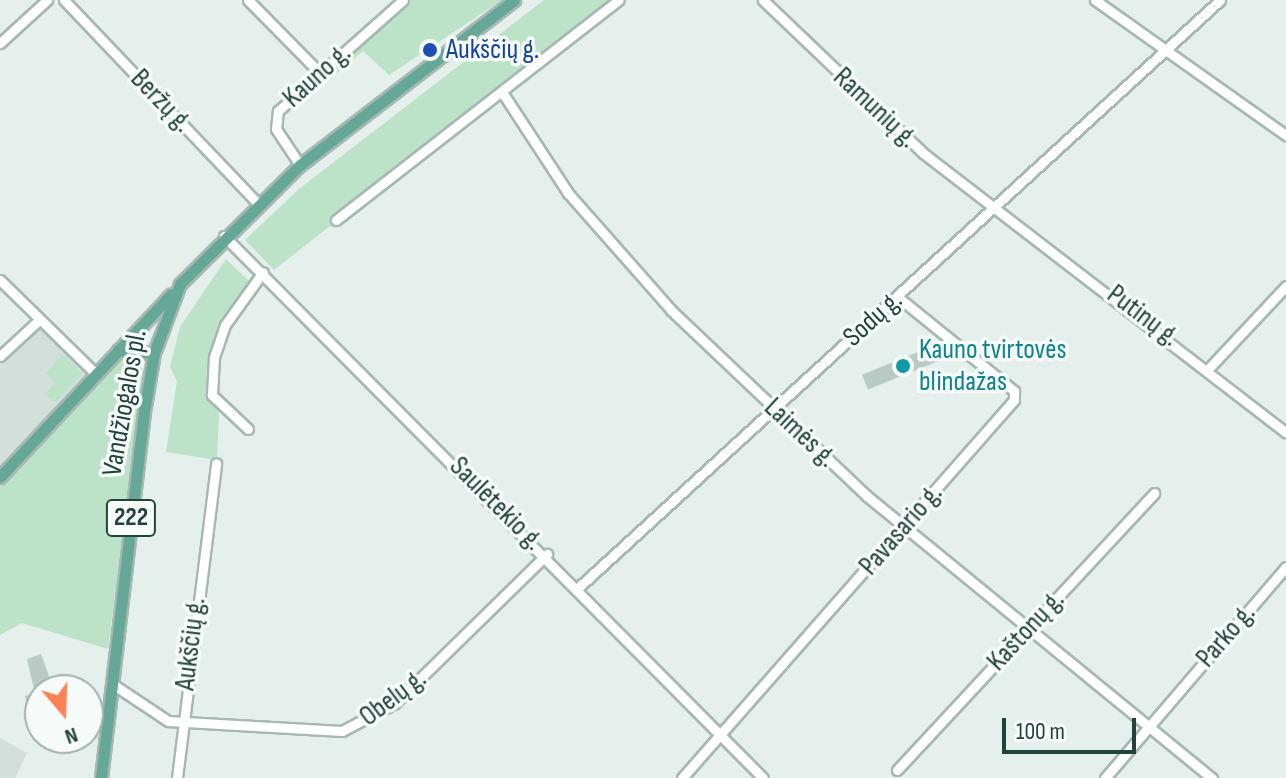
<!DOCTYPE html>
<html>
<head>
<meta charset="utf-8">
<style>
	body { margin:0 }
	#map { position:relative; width:1286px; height:778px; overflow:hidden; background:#e5efeb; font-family:"Sofia Sans Condensed",sans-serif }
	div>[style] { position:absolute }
	.built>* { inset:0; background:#d3dfda }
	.green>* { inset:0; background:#bce2c7 }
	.building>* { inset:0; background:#bacac4; transform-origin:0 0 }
	.roads { filter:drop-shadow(2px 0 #a7b8b3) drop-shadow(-2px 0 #a7b8b3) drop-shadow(0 2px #a7b8b3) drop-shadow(0 -2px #a7b8b3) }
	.minor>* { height:9px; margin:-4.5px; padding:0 4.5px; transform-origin:4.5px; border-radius:4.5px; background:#fff }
	.major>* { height:11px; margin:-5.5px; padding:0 5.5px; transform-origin:5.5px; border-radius:5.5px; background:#66a898 }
	.dots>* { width:22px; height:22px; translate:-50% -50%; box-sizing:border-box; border:4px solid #f6fbf9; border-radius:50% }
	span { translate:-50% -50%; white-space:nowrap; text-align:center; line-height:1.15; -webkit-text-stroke:7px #f6fbf9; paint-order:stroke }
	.shield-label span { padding:2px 6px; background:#f6fbf9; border:2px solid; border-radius:6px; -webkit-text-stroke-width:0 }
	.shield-label { font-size:26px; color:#22433b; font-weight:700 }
	.transit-label { font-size:28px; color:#164399 }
	.left { translate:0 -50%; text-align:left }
	.street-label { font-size:28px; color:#22433b }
	.culture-label { font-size:28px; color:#0d838f }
	.north { position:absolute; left:24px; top:674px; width:80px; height:80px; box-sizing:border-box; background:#f6fbf9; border:2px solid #a1b1ad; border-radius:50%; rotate:161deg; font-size:22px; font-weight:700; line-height:32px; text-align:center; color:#22433b }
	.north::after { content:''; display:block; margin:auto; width:28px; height:36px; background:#fc8256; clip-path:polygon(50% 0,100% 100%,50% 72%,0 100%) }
	.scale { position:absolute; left:1002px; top:718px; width:134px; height:36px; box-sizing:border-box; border:4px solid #22433b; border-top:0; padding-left:10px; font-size:24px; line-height:28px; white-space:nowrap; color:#22433b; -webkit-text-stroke:6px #f6fbf9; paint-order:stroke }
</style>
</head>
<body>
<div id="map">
	<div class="built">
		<i style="clip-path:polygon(39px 320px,93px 371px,0 469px,0 356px)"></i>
		<i style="clip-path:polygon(0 738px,27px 753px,15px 778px,0 778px)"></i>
	</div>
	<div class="green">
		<i style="clip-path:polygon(408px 0,502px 0,389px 75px,363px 51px,328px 81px,322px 75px)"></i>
		<i style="clip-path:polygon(544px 0,619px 0,274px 270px,245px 240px,299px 189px)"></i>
		<i style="clip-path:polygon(226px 259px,252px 284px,225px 325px,210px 393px,219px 414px,217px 460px,166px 452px,177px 381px,170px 367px,180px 327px)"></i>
		<i style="clip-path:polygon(62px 355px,82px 373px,55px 403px,45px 394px,55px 383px,46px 373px)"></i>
		<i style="clip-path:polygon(137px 357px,144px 371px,108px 649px,22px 623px,0 635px,0 487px,119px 358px)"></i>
	</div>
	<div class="building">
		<i style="left:938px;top:344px;width:16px;height:82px;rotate:68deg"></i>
		<i style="clip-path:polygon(41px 654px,54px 690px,40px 690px,40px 706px,27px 704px,25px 696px,35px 694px,27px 659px)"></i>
	</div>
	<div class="roads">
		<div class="minor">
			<i style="left:64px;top:0;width:280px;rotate:46.4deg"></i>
			<i style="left:248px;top:0;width:103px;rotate:45.4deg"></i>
			<i style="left:763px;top:0;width:221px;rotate:43.7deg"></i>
			<i style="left:923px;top:153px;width:458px;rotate:37.6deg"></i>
			<i style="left:1095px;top:0;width:234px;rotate:35.3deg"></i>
			<i style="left:0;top:43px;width:64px;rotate:-42.5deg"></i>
			<i style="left:502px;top:92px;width:121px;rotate:56.8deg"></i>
			<i style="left:568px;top:193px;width:156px;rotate:48.6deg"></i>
			<i style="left:671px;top:310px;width:270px;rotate:43.5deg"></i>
			<i style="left:867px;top:496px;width:446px;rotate:39.3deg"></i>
			<i style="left:300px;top:165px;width:43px;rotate:-123.7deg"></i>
			<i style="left:276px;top:129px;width:18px;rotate:-84deg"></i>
			<i style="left:278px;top:111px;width:167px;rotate:-41.6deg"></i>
			<i style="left:336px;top:220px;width:358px;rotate:-37.9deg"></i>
			<i style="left:224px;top:236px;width:764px;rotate:45.16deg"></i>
			<i style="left:0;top:280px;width:134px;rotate:44.4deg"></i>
			<i style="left:0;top:356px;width:53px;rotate:-42.7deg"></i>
			<i style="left:1210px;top:367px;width:111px;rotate:-46.8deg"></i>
			<i style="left:248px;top:429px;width:50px;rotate:-136.6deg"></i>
			<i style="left:212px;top:395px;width:38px;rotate:-87deg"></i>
			<i style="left:214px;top:357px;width:34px;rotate:-71deg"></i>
			<i style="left:225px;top:325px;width:65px;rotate:-54.4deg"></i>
			<i style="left:579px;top:587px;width:869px;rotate:-42.48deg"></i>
			<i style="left:111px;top:683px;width:69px;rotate:33.7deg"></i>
			<i style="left:168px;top:721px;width:174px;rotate:3.3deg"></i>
			<i style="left:342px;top:731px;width:60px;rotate:-27.8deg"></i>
			<i style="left:395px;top:703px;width:213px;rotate:-44.4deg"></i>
			<i style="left:897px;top:770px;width:378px;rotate:-47.1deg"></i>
			<i style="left:177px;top:778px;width:317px;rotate:-82.9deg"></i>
			<i style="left:682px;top:778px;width:503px;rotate:-48.71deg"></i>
			<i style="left:1014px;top:400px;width:9px;rotate:-90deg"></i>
			<i style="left:1014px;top:391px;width:149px;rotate:-141deg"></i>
			<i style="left:1105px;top:778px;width:278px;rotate:-49.4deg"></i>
		</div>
		<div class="major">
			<i style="left:118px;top:350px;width:36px;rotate:5deg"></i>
			<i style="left:0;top:477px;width:250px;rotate:-46.9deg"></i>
			<i style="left:101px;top:778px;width:375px;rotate:-83.3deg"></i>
			<i style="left:145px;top:406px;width:54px;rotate:-80.4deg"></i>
			<i style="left:154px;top:353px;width:74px;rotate:-69.4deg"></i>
			<i style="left:180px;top:284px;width:169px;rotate:-44.8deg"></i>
			<i style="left:300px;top:165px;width:270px;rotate:-37.6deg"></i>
		</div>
	</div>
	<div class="dots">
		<i style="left:430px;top:50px;background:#1a4fb4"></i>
		<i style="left:903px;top:366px;background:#0f9aa8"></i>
	</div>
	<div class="shield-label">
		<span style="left:131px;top:518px">222</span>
	</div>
	<div class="transit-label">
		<span class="left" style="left:446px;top:50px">Aukščių g.</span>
	</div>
	<div class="street-label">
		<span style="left:317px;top:76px;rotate:-42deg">Kauno g.</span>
		<span style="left:161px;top:101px;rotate:46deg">Beržų g.</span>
		<span style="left:875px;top:108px;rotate:43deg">Ramunių g.</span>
		<span style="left:1143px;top:316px;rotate:37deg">Putinų g.</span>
		<span style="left:873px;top:319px;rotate:-42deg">Sodų g.</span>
		<span style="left:125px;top:403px;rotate:-80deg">Vandžiogalos pl.</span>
		<span style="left:800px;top:433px;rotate:43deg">Laimės g.</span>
		<span style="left:496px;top:504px;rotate:45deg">Saulėtekio g.</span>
		<span style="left:901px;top:530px;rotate:-49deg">Pavasario g.</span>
		<span style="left:1026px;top:631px;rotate:-47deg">Kaštonų g.</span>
		<span style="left:1226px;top:636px;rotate:-49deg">Parko g.</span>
		<span style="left:191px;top:644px;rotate:-83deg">Aukščių g.</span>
		<span style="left:393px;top:698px;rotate:-37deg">Obelų g.</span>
	</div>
	<div class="culture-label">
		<span class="left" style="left:919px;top:366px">Kauno tvirtovės<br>blindažas</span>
	</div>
	<div class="north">N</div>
	<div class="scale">100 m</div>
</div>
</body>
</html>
